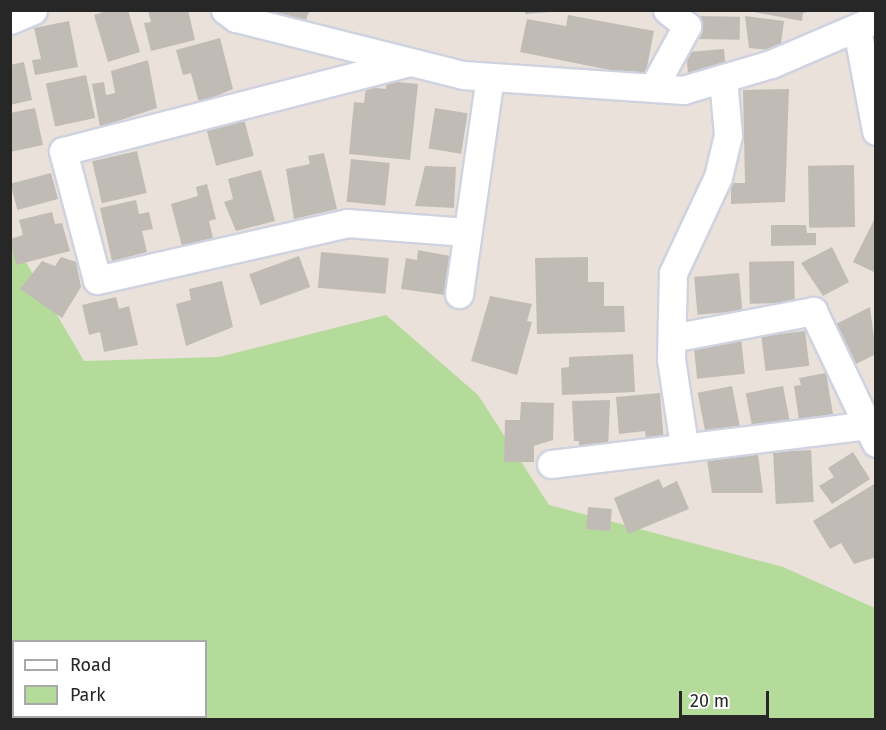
<!DOCTYPE html>
<html>
<head>
<meta charset="utf-8">
<style>
	body { margin:0 }
	#map { position:relative; width:886px; height:730px; overflow:hidden; background:#e9e1da; font-family:"Fira Sans",sans-serif }
	div>[style] { position:absolute }
	.green>* { inset:0; background:#b5db9a }
	.building>* { inset:0; background:#c1bbb6; transform-origin:0 0 }
	.roads { filter:drop-shadow(2px 0 #cfd3df) drop-shadow(-2px 0 #cfd3df) drop-shadow(0 2px #cfd3df) drop-shadow(0 -2px #cfd3df) }
	.street>* { height:27px; margin:-13.5px; padding:0 13.5px; transform-origin:13.5px; border-radius:13.5px; background:#fff }
	span { translate:-50% -50%; white-space:nowrap; text-align:center; line-height:1.15; -webkit-text-stroke:4.5px #fff; paint-order:stroke }
	.frame { position:absolute; inset:0; border:12px solid #272727; pointer-events:none }
	.legend { position:absolute; left:12px; top:640px; width:195px; height:78px; box-sizing:border-box; background:#fff; border:2px solid #a9a9a9; margin:0; padding:8px 10px; list-style:none; font-size:18px; color:#272727 }
	.legend li { display:flex; align-items:center; gap:12px; height:30px }
	.legend b { width:30px; border:2px solid #a9a9a9 }
	.scale { position:absolute; left:679px; top:691px; width:90px; height:27px; box-sizing:border-box; border:3px solid #272727; border-top:0; padding-left:8px; font-size:18px; line-height:21px; white-space:nowrap; color:#272727; -webkit-text-stroke:4px #fff; paint-order:stroke }
</style>
</head>
<body>
<div id="map">
	<div class="green">
		<i style="clip-path:polygon(evenodd,10px 235px,84px 361px,219px 357px,386px 315px,478px 395px,549px 505px,783px 567px,875px 608px,875px 719px,11px 719px,10px 235px,14px 642px,206px 642px,206px 716px,14px 716px,14px 642px)"></i>
	</div>
	<div class="building">
		<i style="clip-path:polygon(109px 10px,128px 10px,140px 52px,108px 62px,94px 15px)"></i>
		<i style="clip-path:polygon(148px 10px,188px 10px,195px 40px,151px 51px,144px 23px,151px 22px)"></i>
		<i style="clip-path:polygon(264px 10px,310px 10px,303px 27px)"></i>
		<i style="clip-path:polygon(525px 10px,550px 10px,550px 12px,525px 14px)"></i>
		<i style="clip-path:polygon(815px 10px,803px 13px,802px 21px,754px 12px)"></i>
		<i style="clip-path:polygon(568px 15px,654px 31px,645px 77px,520px 52px,527px 19px,566px 26px)"></i>
		<i style="left:698px;top:16px;width:42px;height:23px;rotate:1deg"></i>
		<i style="clip-path:polygon(745px 16px,784px 21px,780px 51px,749px 48px)"></i>
		<i style="clip-path:polygon(69px 21px,78px 67px,35px 75px,32px 60px,41px 59px,34px 28px)"></i>
		<i style="clip-path:polygon(220px 38px,233px 89px,199px 103px,191px 73px,183px 75px,176px 50px)"></i>
		<i style="left:724px;top:49px;width:22px;height:38px;rotate:85deg"></i>
		<i style="clip-path:polygon(148px 60px,157px 108px,100px 127px,92px 84px,104px 82px,106px 95px,115px 93px,111px 71px)"></i>
		<i style="clip-path:polygon(24px 62px,32px 100px,10px 105px,10px 65px)"></i>
		<i style="left:86px;top:75px;width:44px;height:41px;rotate:78deg"></i>
		<i style="clip-path:polygon(387px 81px,418px 84px,410px 160px,349px 154px,354px 102px,364px 103px,366px 87px,386px 89px)"></i>
		<i style="clip-path:polygon(789px 89px,785px 202px,731px 204px,731px 183px,745px 183px,743px 90px)"></i>
		<i style="clip-path:polygon(35px 108px,43px 145px,10px 152px,10px 113px)"></i>
		<i style="left:435px;top:108px;width:33px;height:41px;rotate:9deg"></i>
		<i style="left:244px;top:119px;width:38px;height:39px;rotate:75deg"></i>
		<i style="left:137px;top:151px;width:43px;height:46px;rotate:77deg"></i>
		<i style="clip-path:polygon(324px 153px,337px 209px,294px 219px,286px 169px,310px 164px,308px 156px)"></i>
		<i style="left:351px;top:159px;width:39px;height:43px;rotate:6deg"></i>
		<i style="left:854px;top:165px;width:62px;height:46px;rotate:89deg"></i>
		<i style="clip-path:polygon(425px 166px,456px 167px,454px 208px,415px 206px)"></i>
		<i style="clip-path:polygon(261px 170px,275px 221px,236px 231px,224px 202px,233px 199px,228px 179px)"></i>
		<i style="left:51px;top:173px;width:27px;height:42px;rotate:75deg"></i>
		<i style="clip-path:polygon(207px 184px,216px 219px,209px 221px,213px 238px,182px 246px,171px 204px,198px 196px,196px 187px)"></i>
		<i style="clip-path:polygon(136px 200px,139px 214px,149px 212px,153px 229px,142px 231px,147px 252px,112px 261px,100px 208px)"></i>
		<i style="clip-path:polygon(52px 212px,55px 224px,62px 223px,70px 251px,16px 265px,10px 239px,23px 235px,19px 220px)"></i>
		<i style="clip-path:polygon(876px 216px,876px 273px,853px 262px)"></i>
		<i style="clip-path:polygon(771px 225px,806px 225px,807px 233px,816px 233px,816px 245px,771px 246px)"></i>
		<i style="clip-path:polygon(832px 247px,849px 282px,823px 296px,801px 263px)"></i>
		<i style="clip-path:polygon(418px 250px,450px 256px,445px 295px,401px 289px,406px 258px,417px 260px)"></i>
		<i style="left:321px;top:252px;width:68px;height:36px;rotate:5deg"></i>
		<i style="left:299px;top:256px;width:33px;height:53px;rotate:70deg"></i>
		<i style="clip-path:polygon(61px 257px,76px 262px,81px 287px,62px 318px,20px 289px,42px 261px,55px 266px)"></i>
		<i style="clip-path:polygon(588px 257px,588px 282px,604px 282px,604px 306px,624px 306px,625px 332px,537px 334px,535px 258px)"></i>
		<i style="left:794px;top:261px;width:42px;height:45px;rotate:89deg"></i>
		<i style="left:739px;top:273px;width:38px;height:45px;rotate:85deg"></i>
		<i style="clip-path:polygon(222px 281px,233px 327px,186px 346px,176px 304px,191px 300px,189px 289px)"></i>
		<i style="clip-path:polygon(490px 296px,532px 304px,527px 321px,532px 322px,517px 375px,471px 361px)"></i>
		<i style="clip-path:polygon(116px 297px,119px 309px,129px 306px,138px 345px,104px 352px,100px 332px,89px 335px,82px 305px)"></i>
		<i style="clip-path:polygon(870px 307px,876px 354px,856px 364px,836px 324px)"></i>
		<i style="left:805px;top:331px;width:35px;height:44px;rotate:83deg"></i>
		<i style="left:741px;top:337px;width:37px;height:48px;rotate:84deg"></i>
		<i style="clip-path:polygon(633px 354px,635px 392px,562px 395px,561px 368px,569px 367px,569px 357px)"></i>
		<i style="clip-path:polygon(826px 373px,833px 414px,799px 420px,794px 386px,801px 385px,799px 378px)"></i>
		<i style="left:732px;top:386px;width:47px;height:35px;rotate:79deg"></i>
		<i style="left:783px;top:386px;width:36px;height:38px;rotate:79deg"></i>
		<i style="clip-path:polygon(660px 393px,664px 443px,647px 445px,645px 431px,619px 434px,616px 397px)"></i>
		<i style="clip-path:polygon(610px 400px,608px 449px,579px 450px,579px 441px,574px 441px,572px 401px)"></i>
		<i style="clip-path:polygon(521px 402px,554px 403px,553px 440px,534px 446px,534px 462px,504px 462px,505px 420px,520px 420px)"></i>
		<i style="left:811px;top:450px;width:52px;height:38px;rotate:87deg"></i>
		<i style="clip-path:polygon(853px 452px,870px 479px,832px 504px,819px 486px,834px 477px,828px 468px)"></i>
		<i style="clip-path:polygon(758px 454px,763px 493px,712px 493px,707px 460px)"></i>
		<i style="clip-path:polygon(659px 479px,663px 488px,677px 481px,689px 509px,628px 534px,614px 498px)"></i>
		<i style="clip-path:polygon(876px 483px,876px 557px,854px 564px,841px 543px,830px 549px,813px 521px)"></i>
		<i style="left:588px;top:507px;width:24px;height:22px;rotate:5deg"></i>
	</div>
	<div class="roads">
		<div class="street">
			<i style="left:225px;top:10px;width:14px;rotate:36deg"></i>
			<i style="left:236px;top:18px;width:234px;rotate:14.1deg"></i>
			<i style="left:463px;top:75px;width:221px;rotate:3.9deg"></i>
			<i style="left:683px;top:90px;width:92px;rotate:-16.5deg"></i>
			<i style="left:771px;top:64px;width:114px;rotate:-23.2deg"></i>
			<i style="left:10px;top:20px;width:25px;rotate:-23deg"></i>
			<i style="left:857px;top:29px;width:104px;rotate:79.4deg"></i>
			<i style="left:410px;top:62px;width:358px;rotate:165.6deg"></i>
			<i style="left:63px;top:151px;width:133px;rotate:75.2deg"></i>
			<i style="left:97px;top:280px;width:256px;rotate:-12.8deg"></i>
			<i style="left:347px;top:223px;width:120px;rotate:4.3deg"></i>
			<i style="left:653px;top:88px;width:71px;rotate:-61.3deg"></i>
			<i style="left:687px;top:26px;width:26px;rotate:-141deg"></i>
			<i style="left:459px;top:294px;width:219px;rotate:-81.9deg"></i>
			<i style="left:672px;top:338px;width:144px;rotate:-10.8deg"></i>
			<i style="left:813px;top:311px;width:146px;rotate:64.5deg"></i>
			<i style="left:684px;top:445px;width:87px;rotate:-98.6deg"></i>
			<i style="left:671px;top:359px;width:86px;rotate:-88.7deg"></i>
			<i style="left:673px;top:273px;width:106px;rotate:-64.9deg"></i>
			<i style="left:718px;top:177px;width:43px;rotate:-76.6deg"></i>
			<i style="left:728px;top:135px;width:57px;rotate:-95deg"></i>
			<i style="left:551px;top:464px;width:318px;rotate:-7deg"></i>
		</div>
	</div>
	<div class="frame"></div>
	<ul class="legend">
	<li><b style="height:8px;background:#fff"></b>Road</li>
	<li><b style="height:16px;background:#b5db9a"></b>Park</li>
	</ul>
	<div class="scale">20 m</div>
</div>
</body>
</html>
